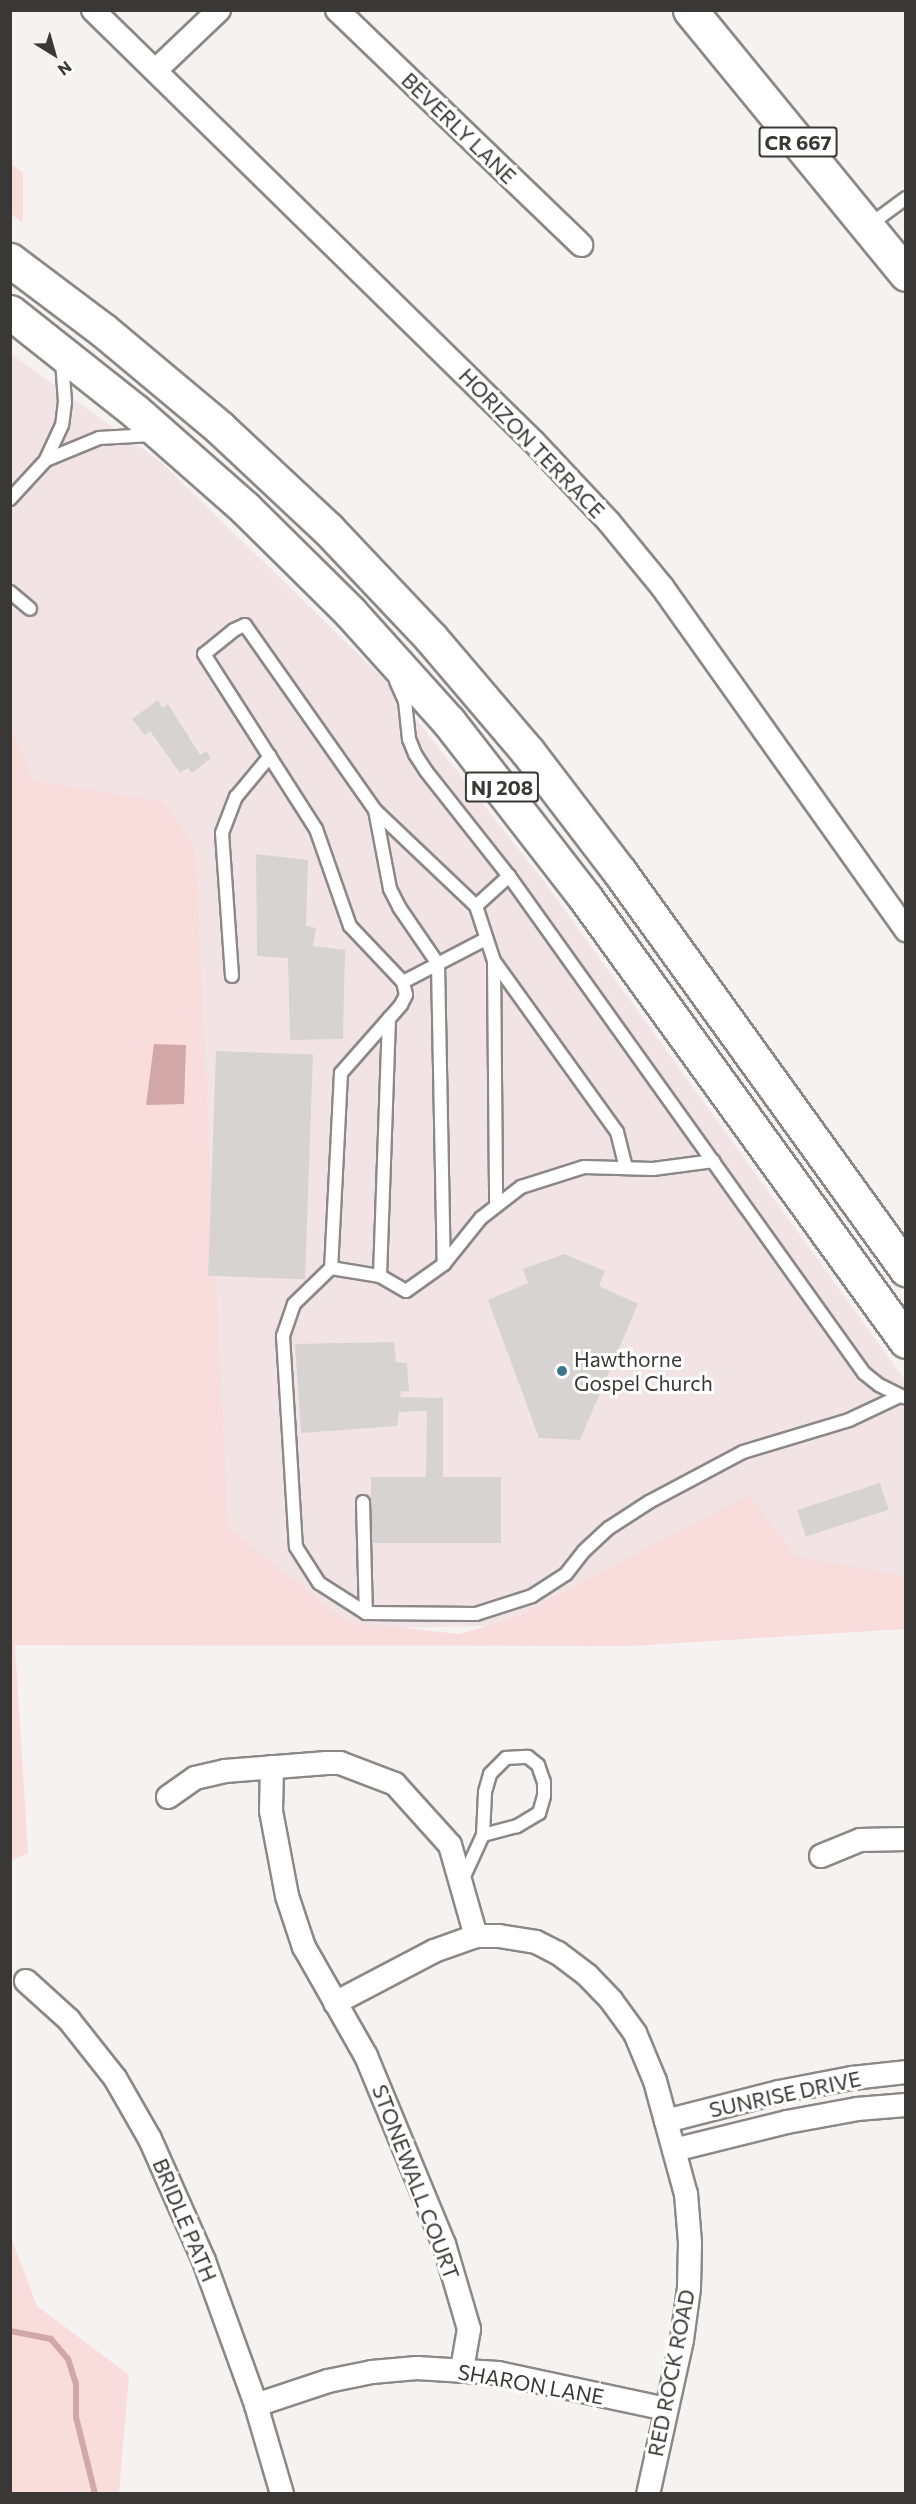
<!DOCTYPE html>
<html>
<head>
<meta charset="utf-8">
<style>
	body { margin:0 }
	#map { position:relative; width:916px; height:2504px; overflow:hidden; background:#f6f2f1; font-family:Commissioner,sans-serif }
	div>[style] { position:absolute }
	.built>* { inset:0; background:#f2e4e4 }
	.green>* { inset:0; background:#f9dcdc }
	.water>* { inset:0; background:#d2a7a7 }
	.stream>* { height:6px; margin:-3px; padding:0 3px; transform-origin:3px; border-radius:3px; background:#d2a7a7 }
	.building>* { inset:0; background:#d8d3d3; transform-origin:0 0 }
	.roads { filter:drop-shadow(2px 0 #8c8888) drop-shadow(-2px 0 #8c8888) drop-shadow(0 2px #8c8888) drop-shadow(0 -2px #8c8888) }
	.lane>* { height:12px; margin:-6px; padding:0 6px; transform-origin:6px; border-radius:6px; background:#fff }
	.street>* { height:22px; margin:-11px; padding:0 11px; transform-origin:11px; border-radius:11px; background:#fff }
	.primary>* { height:33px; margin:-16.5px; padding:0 16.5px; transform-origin:16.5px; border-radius:16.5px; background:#fff }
	.highway>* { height:33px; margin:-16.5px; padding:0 16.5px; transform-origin:16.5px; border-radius:16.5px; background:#fff }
	.dots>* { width:16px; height:16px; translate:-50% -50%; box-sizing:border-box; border:3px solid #fff; border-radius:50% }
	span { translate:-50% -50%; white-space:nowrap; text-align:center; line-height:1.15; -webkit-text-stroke:6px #fff; paint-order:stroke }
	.shield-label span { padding:2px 4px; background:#fff; border:2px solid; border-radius:4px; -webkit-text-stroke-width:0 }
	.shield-label { font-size:20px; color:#393837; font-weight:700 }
	.street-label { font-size:21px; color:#393837 }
	.poi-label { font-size:21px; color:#393837 }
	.left { translate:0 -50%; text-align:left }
	.frame { position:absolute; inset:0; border:12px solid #393837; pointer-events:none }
	.north { position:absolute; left:24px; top:24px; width:60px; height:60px; -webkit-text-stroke:4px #fff; paint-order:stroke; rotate:143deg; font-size:16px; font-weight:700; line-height:24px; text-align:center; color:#393837 }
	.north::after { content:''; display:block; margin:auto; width:21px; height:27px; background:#393837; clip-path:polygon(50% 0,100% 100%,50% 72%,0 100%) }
</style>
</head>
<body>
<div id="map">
	<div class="built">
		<i style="clip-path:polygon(10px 353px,161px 462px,386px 681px,543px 880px,905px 1380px,905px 1616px,18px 1637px,11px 1633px)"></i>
	</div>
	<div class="green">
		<i style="clip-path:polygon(10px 163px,23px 173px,23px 223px,11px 214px)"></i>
		<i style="clip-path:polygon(10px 723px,33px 781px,163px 802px,195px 846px,228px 1527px,347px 1622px,459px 1634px,515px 1618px,749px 1494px,795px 1556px,905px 1576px,905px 1629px,631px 1646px,15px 1645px,28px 1853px,11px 1861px)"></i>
		<i style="clip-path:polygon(10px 2235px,37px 2306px,129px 2375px,119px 2493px,11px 2493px)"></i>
	</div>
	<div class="water">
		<i style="clip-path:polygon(154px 1044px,186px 1045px,184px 1104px,146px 1105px)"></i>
	</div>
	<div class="stream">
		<i style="left:10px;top:2331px;width:42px;rotate:11deg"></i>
		<i style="left:51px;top:2339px;width:26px;rotate:50deg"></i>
		<i style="left:68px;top:2359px;width:26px;rotate:72deg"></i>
		<i style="left:76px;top:2384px;width:33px;rotate:90deg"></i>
		<i style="left:76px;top:2417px;width:79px;rotate:76.1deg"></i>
	</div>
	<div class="building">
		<i style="clip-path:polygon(158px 700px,162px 708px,168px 704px,200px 755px,206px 751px,211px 758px,192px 773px,188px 768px,180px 773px,150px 731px,145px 735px,132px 719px)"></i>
		<i style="clip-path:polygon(256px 854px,308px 860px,306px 926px,316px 928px,313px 946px,345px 950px,343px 1039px,290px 1040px,288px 958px,257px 956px)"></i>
		<i style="left:216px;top:1051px;width:97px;height:225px;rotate:2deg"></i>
		<i style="clip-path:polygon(564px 1254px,605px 1271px,599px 1286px,638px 1304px,580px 1440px,539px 1438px,488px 1300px,528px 1283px,523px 1269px)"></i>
		<i style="clip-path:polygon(394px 1342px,396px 1362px,407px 1363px,409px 1392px,401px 1391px,400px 1397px,443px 1398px,443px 1477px,501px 1477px,501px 1543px,371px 1543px,371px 1477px,426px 1477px,427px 1411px,399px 1412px,397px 1426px,301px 1433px,295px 1344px)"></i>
		<i style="left:880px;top:1483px;width:28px;height:87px;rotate:72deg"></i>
	</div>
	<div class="roads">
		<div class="lane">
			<i style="left:868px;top:226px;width:47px;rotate:-36.4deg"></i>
			<i style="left:62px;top:361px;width:41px;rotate:85.8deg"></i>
			<i style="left:65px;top:402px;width:23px;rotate:97deg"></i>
			<i style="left:62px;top:425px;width:38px;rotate:115deg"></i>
			<i style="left:46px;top:460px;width:57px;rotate:-22.5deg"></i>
			<i style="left:99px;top:438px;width:53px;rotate:-3.2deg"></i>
			<i style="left:10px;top:499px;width:53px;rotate:-47.3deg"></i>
			<i style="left:10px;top:592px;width:26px;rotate:40deg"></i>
			<i style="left:396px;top:681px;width:22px;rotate:66deg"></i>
			<i style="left:405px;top:701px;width:38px;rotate:84deg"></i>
			<i style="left:409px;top:739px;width:16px;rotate:68deg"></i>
			<i style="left:415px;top:754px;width:20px;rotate:57deg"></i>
			<i style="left:426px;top:771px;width:134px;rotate:51.7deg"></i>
			<i style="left:509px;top:876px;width:611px;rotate:54.46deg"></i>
			<i style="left:864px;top:1373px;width:19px;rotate:39deg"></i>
			<i style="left:879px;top:1385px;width:28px;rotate:26deg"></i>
			<i style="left:375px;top:810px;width:80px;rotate:79.2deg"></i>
			<i style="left:390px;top:889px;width:20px;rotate:63deg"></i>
			<i style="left:399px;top:907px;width:69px;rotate:55.6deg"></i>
			<i style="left:438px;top:964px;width:300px;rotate:88.9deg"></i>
			<i style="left:476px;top:906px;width:45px;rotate:-42.3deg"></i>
			<i style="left:494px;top:961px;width:245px;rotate:89.5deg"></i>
			<i style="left:232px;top:976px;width:143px;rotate:-94deg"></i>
			<i style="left:222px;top:833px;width:39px;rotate:-69deg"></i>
			<i style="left:236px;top:797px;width:53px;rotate:-50.3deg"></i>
			<i style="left:403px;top:982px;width:93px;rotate:-27.4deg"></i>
			<i style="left:626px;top:1168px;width:37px;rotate:-104deg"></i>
			<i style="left:617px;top:1132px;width:211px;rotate:-125.7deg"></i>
			<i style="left:494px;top:961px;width:58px;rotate:-108.1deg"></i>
			<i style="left:476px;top:906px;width:139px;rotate:-136.5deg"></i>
			<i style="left:375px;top:810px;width:226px;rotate:-125.1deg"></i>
			<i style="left:245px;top:625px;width:12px;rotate:156deg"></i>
			<i style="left:234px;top:630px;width:38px;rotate:141deg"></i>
			<i style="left:204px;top:654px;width:208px;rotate:57.4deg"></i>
			<i style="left:316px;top:829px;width:103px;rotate:70.7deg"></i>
			<i style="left:350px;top:926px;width:77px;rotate:46.6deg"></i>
			<i style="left:403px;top:982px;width:13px;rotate:77deg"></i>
			<i style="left:406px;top:995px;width:11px;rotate:117deg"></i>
			<i style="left:401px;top:1005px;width:91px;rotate:131.4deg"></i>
			<i style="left:341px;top:1073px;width:195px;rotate:92.9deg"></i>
			<i style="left:331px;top:1268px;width:50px;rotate:9.3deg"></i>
			<i style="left:380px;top:1276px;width:30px;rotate:30deg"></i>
			<i style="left:406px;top:1291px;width:47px;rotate:-35.4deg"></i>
			<i style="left:444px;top:1264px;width:59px;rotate:-51.2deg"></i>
			<i style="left:481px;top:1218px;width:51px;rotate:-37.8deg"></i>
			<i style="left:521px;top:1187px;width:66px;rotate:-17.6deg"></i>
			<i style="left:584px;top:1167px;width:69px;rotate:1.7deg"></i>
			<i style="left:653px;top:1169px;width:61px;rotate:-7.6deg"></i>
			<i style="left:331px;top:1268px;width:52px;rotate:135.8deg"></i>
			<i style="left:294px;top:1304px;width:34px;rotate:109deg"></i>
			<i style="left:283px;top:1336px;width:211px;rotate:86.5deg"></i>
			<i style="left:296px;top:1547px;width:43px;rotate:57.4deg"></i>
			<i style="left:319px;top:1583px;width:56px;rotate:32.6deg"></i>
			<i style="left:366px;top:1613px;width:110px;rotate:0.5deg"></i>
			<i style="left:476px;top:1614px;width:59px;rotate:-17.8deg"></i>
			<i style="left:532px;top:1596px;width:40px;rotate:-32.9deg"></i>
			<i style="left:566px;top:1574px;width:29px;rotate:-52deg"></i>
			<i style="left:584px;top:1551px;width:34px;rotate:-43deg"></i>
			<i style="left:609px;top:1528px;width:48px;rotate:-33deg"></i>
			<i style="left:649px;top:1502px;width:106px;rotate:-28deg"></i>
			<i style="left:743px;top:1452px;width:111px;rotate:-16.8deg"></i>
			<i style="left:849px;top:1420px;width:56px;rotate:-25.2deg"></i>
			<i style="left:380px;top:1276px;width:258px;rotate:-88deg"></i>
			<i style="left:363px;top:1502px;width:111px;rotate:88.5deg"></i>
			<i style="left:461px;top:1883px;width:53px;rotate:-65.4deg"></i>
			<i style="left:483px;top:1835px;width:43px;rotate:-87.3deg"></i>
			<i style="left:485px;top:1792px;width:19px;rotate:-74deg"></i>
			<i style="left:490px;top:1774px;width:23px;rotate:-45deg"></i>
			<i style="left:506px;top:1758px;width:22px;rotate:-3deg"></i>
			<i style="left:528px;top:1757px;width:13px;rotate:39deg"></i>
			<i style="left:538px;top:1765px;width:18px;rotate:71deg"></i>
			<i style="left:544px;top:1782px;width:14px;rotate:90deg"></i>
			<i style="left:544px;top:1796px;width:18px;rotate:106deg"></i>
			<i style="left:539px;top:1813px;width:26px;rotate:149deg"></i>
			<i style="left:517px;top:1826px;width:35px;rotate:165deg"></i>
		</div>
		<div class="street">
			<i style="left:93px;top:10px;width:617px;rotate:44.41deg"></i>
			<i style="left:534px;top:442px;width:110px;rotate:46.8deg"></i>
			<i style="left:609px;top:522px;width:85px;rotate:50.7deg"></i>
			<i style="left:663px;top:588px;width:420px;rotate:54.6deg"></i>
			<i style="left:337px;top:10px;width:339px;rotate:43.9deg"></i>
			<i style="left:156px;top:70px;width:87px;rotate:-43.6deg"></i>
			<i style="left:272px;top:1767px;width:44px;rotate:91.3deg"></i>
			<i style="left:271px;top:1811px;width:86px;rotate:79.3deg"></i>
			<i style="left:287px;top:1896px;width:54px;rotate:71.6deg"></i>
			<i style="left:304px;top:1947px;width:125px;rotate:60.4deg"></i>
			<i style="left:366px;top:2056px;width:204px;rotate:67.5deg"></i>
			<i style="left:444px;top:2244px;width:89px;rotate:73.6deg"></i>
			<i style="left:469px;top:2329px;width:41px;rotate:99.9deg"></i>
			<i style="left:168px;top:1797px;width:33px;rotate:-35deg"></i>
			<i style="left:195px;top:1778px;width:31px;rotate:-13deg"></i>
			<i style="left:225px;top:1771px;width:102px;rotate:-4.5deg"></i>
			<i style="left:327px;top:1763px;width:13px"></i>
			<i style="left:340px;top:1763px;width:59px;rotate:20.9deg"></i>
			<i style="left:395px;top:1784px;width:82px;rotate:48deg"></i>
			<i style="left:450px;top:1845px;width:95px;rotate:74.1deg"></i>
			<i style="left:821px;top:1856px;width:42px;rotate:-22.3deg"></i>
			<i style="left:860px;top:1840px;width:46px;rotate:-1.2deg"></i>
			<i style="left:26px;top:1981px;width:58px;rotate:42.2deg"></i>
			<i style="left:69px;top:2020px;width:74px;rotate:51.6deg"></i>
			<i style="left:115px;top:2078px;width:70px;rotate:60.2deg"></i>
			<i style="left:150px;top:2139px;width:133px;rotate:66.1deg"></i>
			<i style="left:204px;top:2261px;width:153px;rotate:70.1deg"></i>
			<i style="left:256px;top:2405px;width:93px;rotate:73.7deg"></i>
			<i style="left:335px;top:2003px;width:112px;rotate:-27.7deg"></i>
			<i style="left:434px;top:1951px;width:45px;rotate:-19.7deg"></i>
			<i style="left:476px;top:1936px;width:23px"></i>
			<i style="left:499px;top:1936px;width:37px;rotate:9deg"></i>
			<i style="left:536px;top:1942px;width:25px;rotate:27deg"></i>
			<i style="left:558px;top:1953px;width:36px;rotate:37deg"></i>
			<i style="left:587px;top:1975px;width:35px;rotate:46deg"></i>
			<i style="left:611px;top:2000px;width:41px;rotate:54deg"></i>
			<i style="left:635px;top:2033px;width:52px;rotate:67.4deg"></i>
			<i style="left:655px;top:2081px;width:117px;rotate:74.7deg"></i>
			<i style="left:686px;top:2194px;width:49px;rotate:85.3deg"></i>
			<i style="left:690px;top:2243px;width:45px;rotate:91.3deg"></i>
			<i style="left:689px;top:2288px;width:52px;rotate:97.7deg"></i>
			<i style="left:682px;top:2340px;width:158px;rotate:102.4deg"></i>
			<i style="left:666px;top:2121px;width:117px;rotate:-14.4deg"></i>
			<i style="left:779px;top:2092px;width:74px;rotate:-10.9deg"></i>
			<i style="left:852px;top:2078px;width:54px;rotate:-6.3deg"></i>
			<i style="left:674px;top:2150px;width:116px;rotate:-13.9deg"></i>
			<i style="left:787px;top:2122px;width:71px;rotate:-10.5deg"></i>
			<i style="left:857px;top:2109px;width:49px;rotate:-4.7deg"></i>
			<i style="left:256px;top:2405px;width:76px;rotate:-18.4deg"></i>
			<i style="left:328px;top:2381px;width:45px;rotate:-11.6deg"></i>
			<i style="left:372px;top:2372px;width:45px;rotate:-5.1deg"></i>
			<i style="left:417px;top:2368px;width:81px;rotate:3.5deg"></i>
			<i style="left:498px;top:2373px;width:172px;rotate:12.1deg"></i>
		</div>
		<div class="primary">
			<i style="left:690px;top:10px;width:341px;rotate:50.7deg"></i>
		</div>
		<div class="highway">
			<i style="left:10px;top:260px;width:116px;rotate:37deg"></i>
			<i style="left:103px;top:330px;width:153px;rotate:39.9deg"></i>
			<i style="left:220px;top:428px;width:148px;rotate:43.1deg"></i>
			<i style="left:328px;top:529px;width:150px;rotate:46.6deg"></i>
			<i style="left:431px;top:638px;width:150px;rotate:49.6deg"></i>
			<i style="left:528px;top:752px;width:150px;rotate:52.6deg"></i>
			<i style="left:619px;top:871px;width:491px;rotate:54.2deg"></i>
			<i style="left:10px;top:312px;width:159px;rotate:38.4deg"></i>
			<i style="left:135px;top:411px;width:147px;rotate:41.4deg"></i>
			<i style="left:245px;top:508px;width:148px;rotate:44.7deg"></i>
			<i style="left:350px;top:612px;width:148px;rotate:48deg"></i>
			<i style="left:449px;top:722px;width:220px;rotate:52.2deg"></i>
			<i style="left:584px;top:896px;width:549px;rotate:54.11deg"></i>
		</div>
	</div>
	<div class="dots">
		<i style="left:562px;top:1371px;background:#3c758f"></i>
	</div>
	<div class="shield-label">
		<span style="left:798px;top:142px">CR 667</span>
		<span style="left:502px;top:787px">NJ 208</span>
	</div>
	<div class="street-label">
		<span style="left:459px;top:128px;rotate:44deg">BEVERLY LANE</span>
		<span style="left:532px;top:443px;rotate:46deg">HORIZON TERRACE</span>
		<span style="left:785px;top:2094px;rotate:-12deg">SUNRISE DRIVE</span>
		<span style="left:416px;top:2182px;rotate:69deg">STONEWALL COURT</span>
		<span style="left:185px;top:2220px;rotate:67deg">BRIDLE PATH</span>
		<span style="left:671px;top:2373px;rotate:-79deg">RED ROCK ROAD</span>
		<span style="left:531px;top:2384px;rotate:10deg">SHARON LANE</span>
	</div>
	<div class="poi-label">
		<span class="left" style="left:574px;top:1371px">Hawthorne<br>Gospel Church</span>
	</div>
	<div class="frame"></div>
	<div class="north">N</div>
</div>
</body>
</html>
